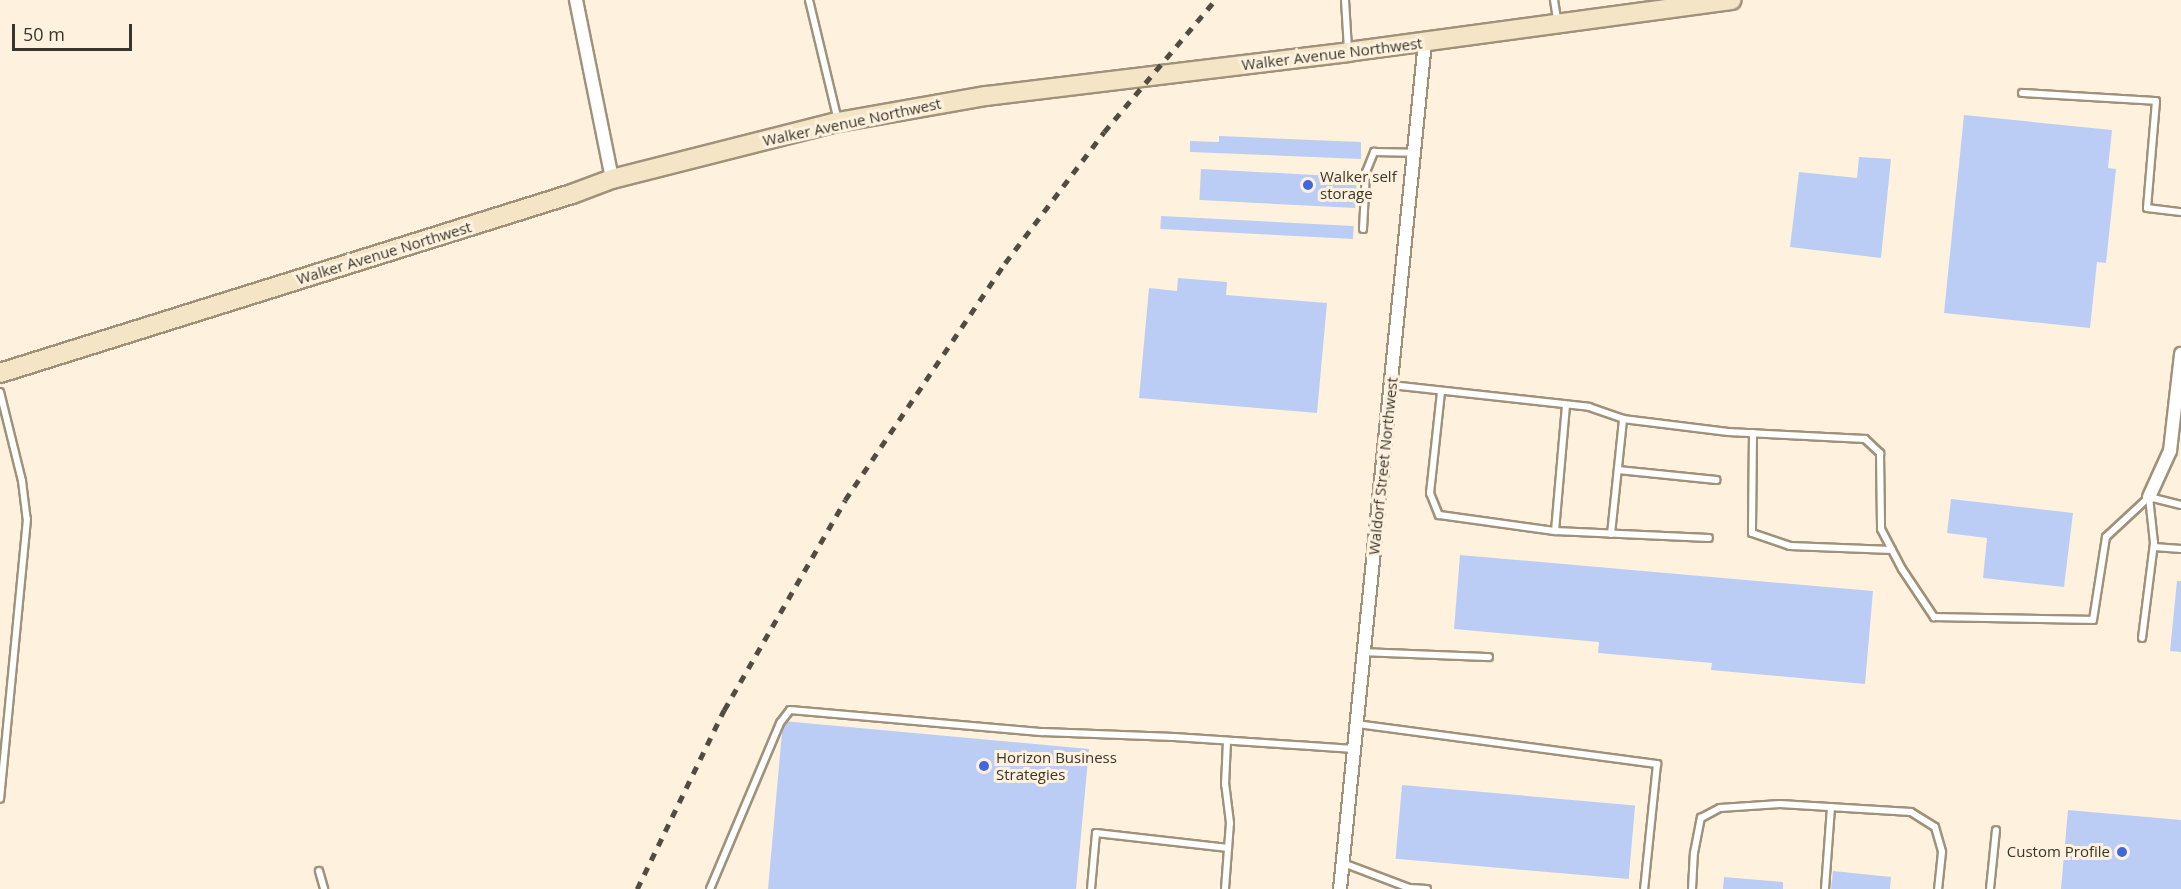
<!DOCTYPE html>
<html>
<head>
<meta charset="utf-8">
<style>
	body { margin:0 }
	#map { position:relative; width:2181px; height:889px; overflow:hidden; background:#fef2de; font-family:"Open Sans",sans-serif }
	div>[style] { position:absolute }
	.building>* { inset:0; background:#bbcdf5; transform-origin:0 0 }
	.roads { filter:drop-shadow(2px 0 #9f917a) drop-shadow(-2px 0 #9f917a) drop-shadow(0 2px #9f917a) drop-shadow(0 -2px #9f917a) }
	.lane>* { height:6px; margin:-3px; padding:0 3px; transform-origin:3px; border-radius:3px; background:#fff }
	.street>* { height:12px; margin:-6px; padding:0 6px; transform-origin:6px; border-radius:6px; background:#fff }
	.secondary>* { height:18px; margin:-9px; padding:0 9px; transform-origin:9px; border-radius:9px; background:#f4e5c6 }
	.rail>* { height:4.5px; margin-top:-2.25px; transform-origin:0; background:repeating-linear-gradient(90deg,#514b40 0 8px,transparent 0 16px) }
	.dots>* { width:16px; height:16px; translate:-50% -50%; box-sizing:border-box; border:3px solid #fef2de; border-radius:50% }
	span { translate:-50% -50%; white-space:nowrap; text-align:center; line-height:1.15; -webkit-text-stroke:6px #fef2de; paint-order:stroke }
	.street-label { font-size:15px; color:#3a352b }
	.poi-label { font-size:15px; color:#3a352b }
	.left { translate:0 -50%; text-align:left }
	.right { translate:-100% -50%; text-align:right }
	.scale { position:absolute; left:12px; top:24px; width:120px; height:27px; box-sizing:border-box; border:3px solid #3a352b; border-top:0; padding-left:8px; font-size:18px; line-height:21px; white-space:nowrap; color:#3a352b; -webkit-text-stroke:4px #fef2de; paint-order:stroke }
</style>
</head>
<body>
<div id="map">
	<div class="building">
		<i style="clip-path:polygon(1964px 115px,2112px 130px,2108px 168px,2116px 169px,2106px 263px,2097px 262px,2090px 328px,1944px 313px)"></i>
		<i style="clip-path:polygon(1219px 136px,1361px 142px,1361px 159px,1190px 152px,1190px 141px,1219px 142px)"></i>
		<i style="clip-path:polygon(1859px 157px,1891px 159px,1881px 258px,1790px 247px,1799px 172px,1857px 178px)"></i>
		<i style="left:1201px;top:169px;width:156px;height:31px;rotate:3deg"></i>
		<i style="left:1161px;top:216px;width:193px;height:13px;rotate:3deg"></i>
		<i style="clip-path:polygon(1178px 278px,1227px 282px,1226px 295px,1327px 303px,1317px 413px,1139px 398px,1149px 288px,1177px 291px)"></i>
		<i style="clip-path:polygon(1951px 499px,2073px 513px,2064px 587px,1983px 578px,1987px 538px,1947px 533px)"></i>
		<i style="clip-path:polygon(1460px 555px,1873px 591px,1865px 684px,1711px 670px,1712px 663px,1598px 653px,1599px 642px,1454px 629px)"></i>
		<i style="clip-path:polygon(2177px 581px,2181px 581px,2181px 652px,2170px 651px)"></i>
		<i style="clip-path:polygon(783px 721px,1089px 749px,1076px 889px,768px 889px)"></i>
		<i style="left:1402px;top:785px;width:234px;height:74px;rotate:5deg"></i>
		<i style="clip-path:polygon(2068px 810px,2181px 820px,2181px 889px,2061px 889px)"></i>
		<i style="clip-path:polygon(1833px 871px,1891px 877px,1890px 889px,1831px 889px)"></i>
		<i style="clip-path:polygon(1724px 877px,1783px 882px,1783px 889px,1723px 889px)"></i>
	</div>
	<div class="roads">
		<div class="lane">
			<i style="left:809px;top:0;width:124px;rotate:76.5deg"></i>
			<i style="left:1345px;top:0;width:49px;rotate:86.5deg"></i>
			<i style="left:1554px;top:0;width:20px;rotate:81deg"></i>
			<i style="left:2022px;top:93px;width:134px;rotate:3.4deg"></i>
			<i style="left:2156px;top:101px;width:107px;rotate:94.8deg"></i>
			<i style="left:2147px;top:208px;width:34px;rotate:7deg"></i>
			<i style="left:1363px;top:229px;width:57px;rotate:-87deg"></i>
			<i style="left:1366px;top:172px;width:22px;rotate:-68deg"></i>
			<i style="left:1374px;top:152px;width:39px;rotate:1deg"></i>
			<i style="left:1391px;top:385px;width:199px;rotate:6.3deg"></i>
			<i style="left:1589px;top:407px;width:36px;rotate:19deg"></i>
			<i style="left:1623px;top:419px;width:106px;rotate:7.1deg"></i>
			<i style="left:1728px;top:432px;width:137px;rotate:2.9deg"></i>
			<i style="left:1865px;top:439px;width:21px;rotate:43deg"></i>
			<i style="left:1880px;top:453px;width:76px;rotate:89.2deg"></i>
			<i style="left:1881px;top:529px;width:45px;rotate:62.3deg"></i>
			<i style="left:1902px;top:569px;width:58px;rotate:56.3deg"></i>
			<i style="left:1934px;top:617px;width:159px;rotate:1.1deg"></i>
			<i style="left:2093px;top:620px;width:84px;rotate:-81.1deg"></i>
			<i style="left:2106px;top:537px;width:59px;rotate:-42.9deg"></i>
			<i style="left:0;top:392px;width:92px;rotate:76.1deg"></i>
			<i style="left:22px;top:481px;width:38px;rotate:83deg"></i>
			<i style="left:27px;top:519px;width:281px;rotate:95.5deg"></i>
			<i style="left:1441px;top:392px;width:102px;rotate:96.2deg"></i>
			<i style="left:1430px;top:493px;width:24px;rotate:68deg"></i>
			<i style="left:1439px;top:515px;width:117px;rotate:7.9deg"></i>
			<i style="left:1555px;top:531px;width:126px;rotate:-85deg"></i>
			<i style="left:1753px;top:433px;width:100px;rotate:90.6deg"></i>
			<i style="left:1752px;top:533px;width:40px;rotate:18.9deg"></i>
			<i style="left:1790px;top:546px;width:102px;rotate:2.2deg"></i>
			<i style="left:1618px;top:470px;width:99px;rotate:5.8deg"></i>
			<i style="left:2149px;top:497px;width:33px;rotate:14deg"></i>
			<i style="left:1555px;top:531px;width:154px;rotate:2.6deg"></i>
			<i style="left:1611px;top:534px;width:116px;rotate:-84deg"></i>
			<i style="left:2154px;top:547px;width:27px;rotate:4deg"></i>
			<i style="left:2142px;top:638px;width:96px;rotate:-82.8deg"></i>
			<i style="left:2154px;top:543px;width:46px;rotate:-96.2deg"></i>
			<i style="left:1364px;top:652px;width:125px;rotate:2.3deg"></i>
			<i style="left:1357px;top:724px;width:303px;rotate:7.6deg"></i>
			<i style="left:1657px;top:764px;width:126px;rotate:95.9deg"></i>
			<i style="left:1343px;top:863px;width:71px;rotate:20.7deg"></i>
			<i style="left:1409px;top:888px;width:18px;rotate:3deg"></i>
			<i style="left:319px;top:871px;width:19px;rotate:74deg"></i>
			<i style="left:710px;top:889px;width:180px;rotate:-67.1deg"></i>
			<i style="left:780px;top:723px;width:16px;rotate:-52deg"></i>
			<i style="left:790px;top:710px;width:254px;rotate:5deg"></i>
			<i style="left:1043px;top:732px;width:131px;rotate:2.2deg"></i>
			<i style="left:1174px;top:737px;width:180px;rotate:3.8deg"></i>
			<i style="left:1091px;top:889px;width:56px;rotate:-84.9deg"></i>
			<i style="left:1096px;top:833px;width:133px;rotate:6.5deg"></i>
			<i style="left:1225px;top:889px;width:66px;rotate:-85.7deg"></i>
			<i style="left:1230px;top:823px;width:38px;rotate:-97deg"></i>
			<i style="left:1225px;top:785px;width:44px;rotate:-87.4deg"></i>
			<i style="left:1692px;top:889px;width:36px;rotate:-87deg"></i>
			<i style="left:1694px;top:853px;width:36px;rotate:-79deg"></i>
			<i style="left:1701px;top:818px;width:21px;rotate:-28deg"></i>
			<i style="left:1720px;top:808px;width:60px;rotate:-3.8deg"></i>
			<i style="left:1780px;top:804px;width:131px;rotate:3.5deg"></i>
			<i style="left:1911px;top:812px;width:28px;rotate:32deg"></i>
			<i style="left:1935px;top:827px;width:26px;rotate:74deg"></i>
			<i style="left:1942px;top:852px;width:37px;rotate:96deg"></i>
			<i style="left:1825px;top:889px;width:82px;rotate:-85.8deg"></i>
			<i style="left:1990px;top:889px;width:59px;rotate:-84.2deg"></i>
		</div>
		<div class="street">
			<i style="left:576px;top:0;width:183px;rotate:78.6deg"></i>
			<i style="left:2149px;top:497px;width:51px;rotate:-65.5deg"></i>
			<i style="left:2170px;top:451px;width:98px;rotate:-83.5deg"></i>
			<i style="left:1340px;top:889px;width:851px;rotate:-84.27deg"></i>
		</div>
		<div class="secondary">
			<i style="left:0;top:373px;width:599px;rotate:-17.38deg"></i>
			<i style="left:572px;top:194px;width:43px;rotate:-20.6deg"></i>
			<i style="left:612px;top:179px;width:233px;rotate:-14.2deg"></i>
			<i style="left:838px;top:122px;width:150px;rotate:-10deg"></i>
			<i style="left:986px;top:96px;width:365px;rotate:-6.9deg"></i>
			<i style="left:1348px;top:52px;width:387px;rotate:-7.7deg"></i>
		</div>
	</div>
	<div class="rail">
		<i style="left:637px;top:889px;width:199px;rotate:-64.1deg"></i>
		<i style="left:724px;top:710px;width:242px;rotate:-60deg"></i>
		<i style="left:845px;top:500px;width:286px;rotate:-56deg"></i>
		<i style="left:1005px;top:263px;width:164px;rotate:-52.9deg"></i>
		<i style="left:1104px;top:132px;width:172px;rotate:-49.9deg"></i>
	</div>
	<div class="dots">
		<i style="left:1308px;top:185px;background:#4168da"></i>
		<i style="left:984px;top:766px;background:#4168da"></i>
		<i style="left:2122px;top:852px;background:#4168da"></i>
	</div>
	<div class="street-label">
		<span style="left:1332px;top:54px;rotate:-7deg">Walker Avenue Northwest</span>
		<span style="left:852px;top:122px;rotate:-12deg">Walker Avenue Northwest</span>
		<span style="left:384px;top:253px;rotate:-17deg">Walker Avenue Northwest</span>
		<span style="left:1383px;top:466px;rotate:-84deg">Waldorf Street Northwest</span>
	</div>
	<div class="poi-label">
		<span class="left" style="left:1320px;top:185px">Walker self<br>storage</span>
		<span class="left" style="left:996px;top:766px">Horizon Business<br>Strategies</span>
		<span class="right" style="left:2110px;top:852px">Custom Profile</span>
	</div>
	<div class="scale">50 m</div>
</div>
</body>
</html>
